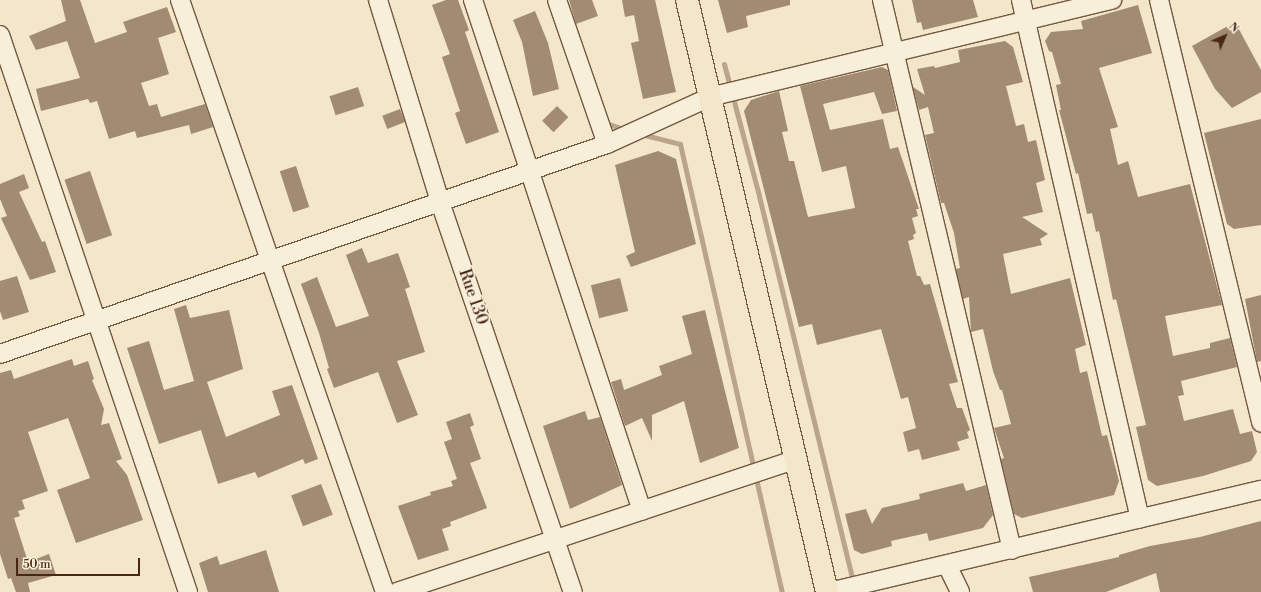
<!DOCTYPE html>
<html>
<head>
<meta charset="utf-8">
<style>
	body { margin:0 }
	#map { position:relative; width:1261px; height:592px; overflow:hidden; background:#f4e6c8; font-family:"Libre Bodoni",serif }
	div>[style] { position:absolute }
	.stream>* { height:5px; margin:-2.5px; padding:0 2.5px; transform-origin:2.5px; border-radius:2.5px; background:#baa58b }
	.building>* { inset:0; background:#a18b72; transform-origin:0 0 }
	.roads { filter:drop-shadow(1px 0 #735842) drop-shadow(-1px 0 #735842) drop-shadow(0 1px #735842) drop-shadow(0 -1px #735842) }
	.minor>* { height:18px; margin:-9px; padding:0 9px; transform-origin:9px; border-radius:9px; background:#f8efdb }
	.major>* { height:22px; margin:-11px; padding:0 11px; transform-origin:11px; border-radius:11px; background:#f4e6c8 }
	span { translate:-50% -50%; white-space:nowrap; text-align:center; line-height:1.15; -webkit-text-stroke:4px #f8efdb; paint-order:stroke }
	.street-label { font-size:16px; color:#482815 }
	.north { position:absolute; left:1205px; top:16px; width:40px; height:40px; -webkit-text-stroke:3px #f8efdb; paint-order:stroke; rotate:45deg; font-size:11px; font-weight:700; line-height:16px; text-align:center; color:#482815 }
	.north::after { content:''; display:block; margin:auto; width:14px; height:18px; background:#482815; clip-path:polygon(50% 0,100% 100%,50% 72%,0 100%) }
	.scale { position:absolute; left:16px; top:558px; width:124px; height:18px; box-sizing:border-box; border:2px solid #482815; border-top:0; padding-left:5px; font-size:12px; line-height:14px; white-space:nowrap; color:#482815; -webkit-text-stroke:3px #f8efdb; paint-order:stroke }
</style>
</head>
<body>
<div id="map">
	<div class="stream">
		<i style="left:724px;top:64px;width:137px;rotate:75.1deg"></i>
		<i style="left:759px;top:196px;width:398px;rotate:76.3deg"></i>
		<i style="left:606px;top:123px;width:21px;rotate:19deg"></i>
		<i style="left:641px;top:134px;width:40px;rotate:14.4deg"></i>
		<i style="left:680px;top:144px;width:459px;rotate:77.2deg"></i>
	</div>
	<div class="building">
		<i style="clip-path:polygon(61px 0,80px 0,95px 43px,127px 32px,123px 22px,167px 7px,176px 32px,158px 38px,169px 74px,141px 83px,149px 106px,157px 104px,161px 117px,205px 104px,213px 127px,191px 134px,189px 125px,137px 138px,135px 131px,109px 139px,97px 101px,90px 103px,88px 99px,41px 111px,36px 89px,80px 78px,67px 41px,36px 50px,29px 36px,66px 21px)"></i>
		<i style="clip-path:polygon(446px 0,458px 0,469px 30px,465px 32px,499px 132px,466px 144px,455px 113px,460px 111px,442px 57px,450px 54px,432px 5px)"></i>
		<i style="clip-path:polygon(569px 0,592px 0,598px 16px,576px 24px)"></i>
		<i style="clip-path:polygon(622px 0,655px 0,676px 92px,643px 99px,631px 43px,639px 41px,634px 15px,625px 17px)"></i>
		<i style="clip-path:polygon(718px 0,790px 0,790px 5px,746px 16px,748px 27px,727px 33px)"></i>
		<i style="clip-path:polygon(912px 0,973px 0,978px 17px,923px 30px,921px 22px,917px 23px)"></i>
		<i style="clip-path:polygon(1138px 5px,1152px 53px,1099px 68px,1118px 127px,1110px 129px,1118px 165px,1128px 161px,1138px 197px,1190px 184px,1222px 305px,1165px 316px,1173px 356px,1210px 348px,1210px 343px,1230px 338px,1237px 367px,1181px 381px,1184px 395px,1178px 396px,1184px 421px,1233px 409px,1240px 434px,1252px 431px,1257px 452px,1251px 461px,1203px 476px,1157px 486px,1148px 480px,1136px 427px,1146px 425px,1116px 299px,1113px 300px,1099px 231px,1096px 232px,1092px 213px,1087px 214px,1078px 173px,1076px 174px,1059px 110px,1061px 110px,1056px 85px,1061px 84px,1052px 52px,1049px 51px,1045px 41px,1051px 32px,1083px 29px,1081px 21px)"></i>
		<i style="clip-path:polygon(535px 11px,548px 43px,559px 89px,533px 96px,522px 42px,513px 20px)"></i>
		<i style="clip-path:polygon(1235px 22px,1261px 70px,1261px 92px,1232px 108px,1215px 89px,1192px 46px)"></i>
		<i style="clip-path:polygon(1005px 41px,1013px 47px,1023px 82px,1006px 86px,1016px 126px,1024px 124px,1028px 142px,1036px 140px,1045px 180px,1036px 183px,1043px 212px,1022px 217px,1048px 234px,1040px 239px,1042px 245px,1003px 254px,1011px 294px,1070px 278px,1086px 345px,1075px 349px,1080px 373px,1087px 371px,1102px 436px,1107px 435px,1119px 481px,1114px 495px,1022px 518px,1014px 514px,1001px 459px,1004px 458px,994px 428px,1011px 424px,1002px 390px,1000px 390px,993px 371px,983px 329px,971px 332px,969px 297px,963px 299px,956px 269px,960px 268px,954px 233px,944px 203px,941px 203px,925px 135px,934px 133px,928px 107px,919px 110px,913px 87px,925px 95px,917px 69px,934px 66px,935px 68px,960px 62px,958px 50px)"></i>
		<i style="clip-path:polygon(882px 67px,888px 70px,897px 111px,882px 114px,874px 92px,823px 104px,830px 130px,883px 119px,890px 149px,898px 147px,919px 209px,916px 209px,918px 216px,912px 218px,916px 233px,913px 235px,914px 239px,908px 241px,917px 276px,920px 276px,924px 285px,930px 284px,958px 382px,949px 384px,957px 408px,962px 408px,970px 430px,967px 432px,969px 438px,957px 442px,960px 450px,922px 460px,919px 449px,908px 452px,903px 432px,916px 428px,908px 397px,901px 399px,881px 329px,817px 345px,812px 324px,799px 327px,744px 111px,751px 100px,779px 91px,788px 131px,782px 132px,789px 161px,794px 161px,808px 217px,855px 208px,846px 166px,822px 172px,800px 86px)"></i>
		<i style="left:358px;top:87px;width:20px;height:30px;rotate:72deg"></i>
		<i style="left:557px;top:106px;width:16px;height:21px;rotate:45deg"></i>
		<i style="left:400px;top:109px;width:14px;height:19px;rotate:69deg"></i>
		<i style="clip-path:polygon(1261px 119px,1261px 225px,1234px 229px,1227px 224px,1204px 133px)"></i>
		<i style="clip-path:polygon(658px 151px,676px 159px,696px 244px,631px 267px,626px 256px,635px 252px,615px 165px)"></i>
		<i style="left:296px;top:166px;width:43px;height:17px;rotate:72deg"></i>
		<i style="left:90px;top:171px;width:68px;height:27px;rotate:71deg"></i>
		<i style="clip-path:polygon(24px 174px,29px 188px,19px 192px,42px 242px,45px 241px,56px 272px,30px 280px,1px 218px,7px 216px,0 199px,0 184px)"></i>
		<i style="clip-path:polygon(362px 248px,368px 263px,398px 253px,410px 287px,405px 289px,425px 352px,397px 361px,418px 415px,397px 423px,378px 372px,334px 388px,327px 369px,329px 368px,319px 333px,301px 284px,317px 277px,336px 327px,369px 316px,346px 255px)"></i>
		<i style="clip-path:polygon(17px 276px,29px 312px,3px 320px,0 311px,0 281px)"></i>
		<i style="left:620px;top:278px;width:34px;height:30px;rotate:76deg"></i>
		<i style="clip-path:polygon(1261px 295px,1261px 361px,1257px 362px,1245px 299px)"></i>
		<i style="clip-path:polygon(186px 305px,190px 318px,229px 310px,243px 369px,207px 382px,226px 437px,280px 415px,272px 391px,292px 385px,318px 459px,305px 464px,303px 459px,258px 478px,255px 472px,218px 484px,201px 430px,159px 444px,127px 348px,149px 341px,164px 390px,194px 381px,174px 309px)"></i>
		<i style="clip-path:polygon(705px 310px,739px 448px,700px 463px,684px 401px,652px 415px,652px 441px,642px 418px,625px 426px,611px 382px,621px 379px,624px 390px,662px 375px,659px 366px,692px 354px,682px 316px)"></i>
		<i style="clip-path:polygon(72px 359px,74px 366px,88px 361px,94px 379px,92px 380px,104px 409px,101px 425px,109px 423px,122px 459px,116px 461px,127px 475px,143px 520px,76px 543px,57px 490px,90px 478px,68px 418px,28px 432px,48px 491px,22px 500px,25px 509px,18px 511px,20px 516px,14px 518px,28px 562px,49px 554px,56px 575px,28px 583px,30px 592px,16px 592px,11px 578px,8px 579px,0 554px,0 373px,11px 370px,14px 379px)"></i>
		<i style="clip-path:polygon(585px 411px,588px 420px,600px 417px,622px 485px,570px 509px,543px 426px)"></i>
		<i style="clip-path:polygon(470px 413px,474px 425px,470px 427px,481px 459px,470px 463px,487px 508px,450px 522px,451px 526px,442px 529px,449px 550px,418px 560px,398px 506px,431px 495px,430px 492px,453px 486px,451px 481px,457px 479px,444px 442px,452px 439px,446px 422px)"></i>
		<i style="clip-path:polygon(963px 483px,966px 491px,986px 485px,993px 515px,983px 528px,929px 541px,927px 533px,891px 541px,892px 546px,862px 554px,854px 550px,845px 514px,866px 509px,872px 524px,882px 508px,920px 499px,919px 494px)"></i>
		<i style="left:321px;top:484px;width:33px;height:32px;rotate:69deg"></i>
		<i style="clip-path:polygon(1261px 521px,1261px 592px,1160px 592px,1156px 573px,1106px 592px,1033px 592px,1029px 577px,1119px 557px,1119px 555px,1150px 546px,1200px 537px)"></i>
		<i style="clip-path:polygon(266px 550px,279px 592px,208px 592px,199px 563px,217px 556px,220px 565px)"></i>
	</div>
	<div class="roads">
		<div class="minor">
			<i style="left:180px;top:0;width:626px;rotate:70.9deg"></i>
			<i style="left:378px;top:0;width:211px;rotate:72.9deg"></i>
			<i style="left:440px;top:202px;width:412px;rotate:71.2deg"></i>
			<i style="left:473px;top:0;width:538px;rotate:71.7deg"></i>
			<i style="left:557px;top:0;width:152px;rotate:70.9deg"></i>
			<i style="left:882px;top:0;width:565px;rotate:76.7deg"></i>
			<i style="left:1021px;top:0;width:532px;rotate:77.09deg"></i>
			<i style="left:1159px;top:0;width:435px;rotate:76.4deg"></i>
			<i style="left:0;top:35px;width:588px;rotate:71.35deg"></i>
			<i style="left:0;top:354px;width:642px;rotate:-19.08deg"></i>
			<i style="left:607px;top:144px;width:113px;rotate:-24.5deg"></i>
			<i style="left:710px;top:97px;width:414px;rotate:-13.6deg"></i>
			<i style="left:947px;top:565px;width:30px;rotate:64deg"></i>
			<i style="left:397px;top:592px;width:422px;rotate:-18.4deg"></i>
			<i style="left:829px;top:592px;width:444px;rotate:-13.3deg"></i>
		</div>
		<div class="major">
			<i style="left:687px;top:0;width:608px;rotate:76.69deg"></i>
		</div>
	</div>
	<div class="street-label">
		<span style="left:473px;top:297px;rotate:71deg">Rue 130</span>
	</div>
	<div class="north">N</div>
	<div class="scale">50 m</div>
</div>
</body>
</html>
